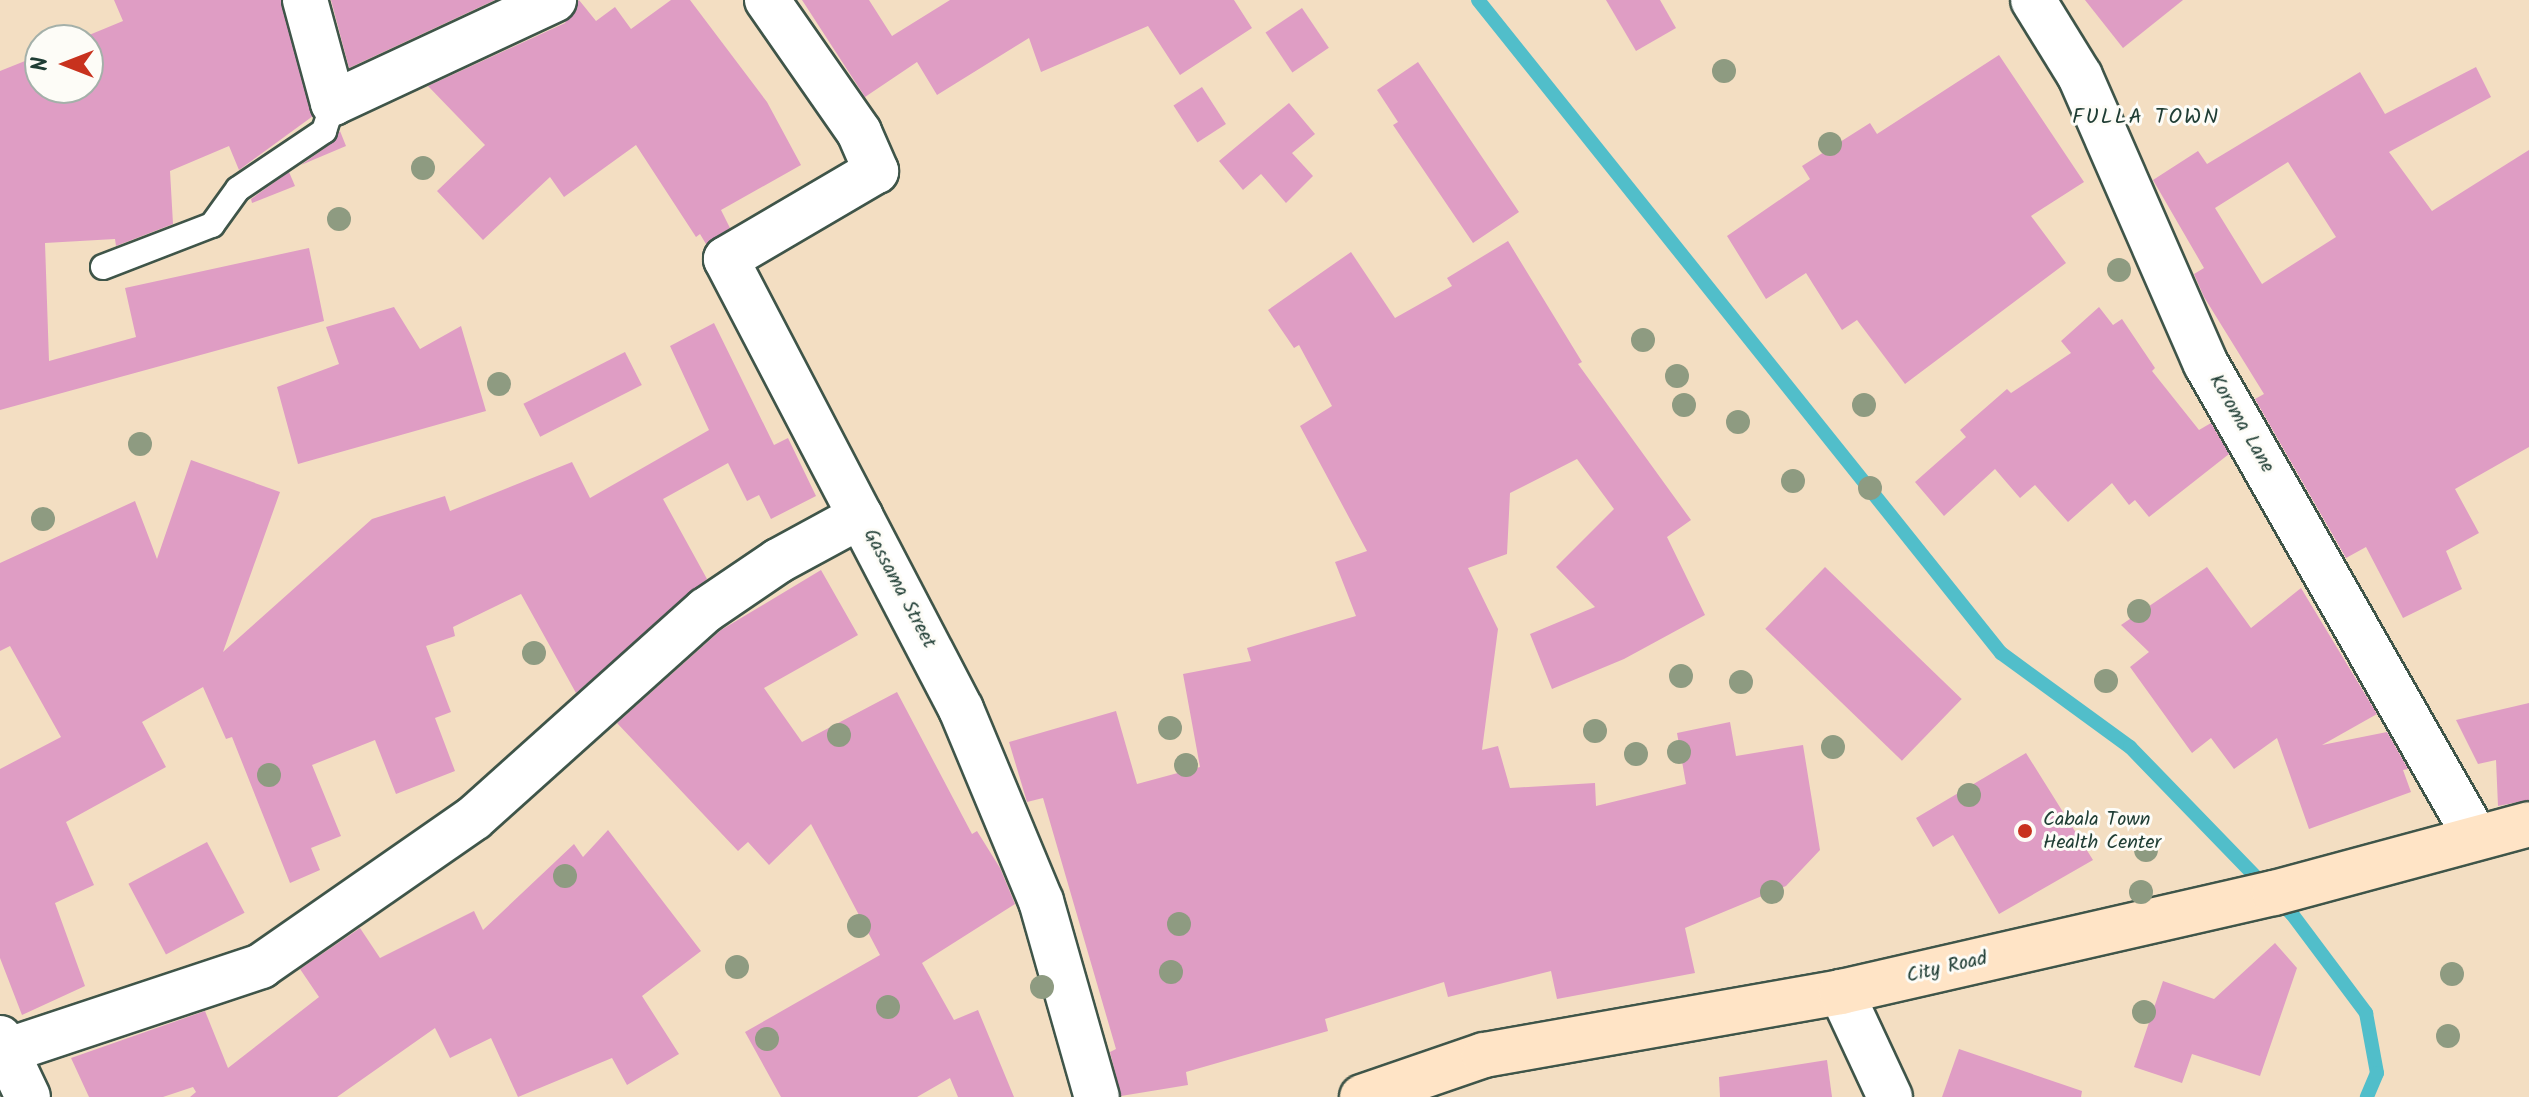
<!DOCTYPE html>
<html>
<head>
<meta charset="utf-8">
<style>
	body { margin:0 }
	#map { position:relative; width:2529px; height:1097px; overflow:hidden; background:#f3dec2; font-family:Kalam,sans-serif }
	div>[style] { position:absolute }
	.stream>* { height:14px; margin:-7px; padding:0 7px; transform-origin:7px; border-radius:7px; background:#51beca }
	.building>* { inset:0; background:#df9dc4; transform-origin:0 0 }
	.roads { filter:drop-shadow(2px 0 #3f5549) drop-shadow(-2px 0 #3f5549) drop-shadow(0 2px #3f5549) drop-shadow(0 -2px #3f5549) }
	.lane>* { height:24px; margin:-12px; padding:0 12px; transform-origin:12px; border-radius:12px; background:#fff }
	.street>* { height:44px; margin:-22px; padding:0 22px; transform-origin:22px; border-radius:22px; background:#fff }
	.secondary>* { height:44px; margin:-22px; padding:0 22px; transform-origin:22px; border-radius:22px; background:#ffe4c6 }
	.trees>* { width:24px; height:24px; margin:-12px; border-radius:50%; background:#8e9b81 }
	.dots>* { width:22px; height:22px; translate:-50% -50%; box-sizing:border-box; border:4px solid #fdfcf7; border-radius:50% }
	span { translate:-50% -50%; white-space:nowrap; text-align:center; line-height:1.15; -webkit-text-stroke:6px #fdfcf7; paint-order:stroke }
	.street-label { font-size:20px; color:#1f3d34 }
	.poi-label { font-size:20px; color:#1f3d34 }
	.left { translate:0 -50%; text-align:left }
	.neighbourhood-label { font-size:22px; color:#1f3d34; letter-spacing:2px }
	.north { position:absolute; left:24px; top:24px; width:80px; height:80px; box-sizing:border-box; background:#fdfcf7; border:2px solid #a4b0a9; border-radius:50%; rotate:270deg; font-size:22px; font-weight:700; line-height:32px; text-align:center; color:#1f3d34 }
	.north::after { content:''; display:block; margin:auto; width:28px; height:36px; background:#c8321e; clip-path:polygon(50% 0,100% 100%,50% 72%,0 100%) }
</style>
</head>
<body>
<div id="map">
	<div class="stream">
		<i style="left:1478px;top:0;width:837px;rotate:51.31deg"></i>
		<i style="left:2001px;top:653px;width:160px;rotate:36.1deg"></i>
		<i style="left:2130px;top:747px;width:233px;rotate:45.9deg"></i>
		<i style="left:2292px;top:914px;width:124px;rotate:53.2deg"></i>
		<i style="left:2366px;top:1013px;width:61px;rotate:79.6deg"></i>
		<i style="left:2377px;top:1073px;width:26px;rotate:113deg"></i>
	</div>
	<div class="building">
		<i style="clip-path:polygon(114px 0,281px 0,313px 116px,239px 170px,229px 146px,170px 171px,173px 224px,116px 246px,115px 239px,45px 243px,49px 361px,136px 337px,125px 288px,309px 248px,324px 321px,0 410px,0 71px,40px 55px,40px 88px,88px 88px,88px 40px,77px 40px,123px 21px)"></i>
		<i style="clip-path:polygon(331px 0,495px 0,349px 68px)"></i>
		<i style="clip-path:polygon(579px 0,596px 21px,615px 7px,631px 29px,671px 0,690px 0,767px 102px,801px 165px,721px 210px,730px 228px,706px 244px,700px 234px,696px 237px,636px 145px,564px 197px,550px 177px,483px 240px,437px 191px,485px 145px,428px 86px,565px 23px)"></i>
		<i style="clip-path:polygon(802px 0,869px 0,892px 36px,950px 0,1234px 0,1252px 28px,1180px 75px,1148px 26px,1041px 72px,1029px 38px,937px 95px,917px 62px,865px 97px)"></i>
		<i style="clip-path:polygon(1606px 0,1660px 0,1676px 28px,1636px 51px)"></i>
		<i style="clip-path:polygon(2085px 0,2183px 0,2123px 48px)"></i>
		<i style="left:1302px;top:8px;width:48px;height:44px;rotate:56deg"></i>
		<i style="clip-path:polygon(1999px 55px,2084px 182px,2031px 216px,2066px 263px,1905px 384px,1857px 320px,1842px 330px,1806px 273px,1766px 299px,1727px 236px,1810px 179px,1802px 166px,1870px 123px,1877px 134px)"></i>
		<i style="clip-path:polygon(1418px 62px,1519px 212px,1473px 243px,1393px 125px,1398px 122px,1377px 90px)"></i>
		<i style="clip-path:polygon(evenodd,2476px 67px,2491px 97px,2389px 152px,2432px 211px,2529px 150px,2529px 447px,2455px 489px,2479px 533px,2446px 551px,2462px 589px,2403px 618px,2366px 547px,2346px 558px,2255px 399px,2264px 394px,2204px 297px,2194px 274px,2204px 268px,2153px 180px,2198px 151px,2207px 164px,2360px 72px,2385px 114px,2476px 67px,2288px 162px,2336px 237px,2262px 284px,2215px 208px,2288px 162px)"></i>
		<i style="left:1202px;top:87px;width:44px;height:34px;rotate:57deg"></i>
		<i style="clip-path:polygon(1289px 103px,1315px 134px,1292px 153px,1313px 176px,1286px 203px,1261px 174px,1243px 190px,1219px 161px)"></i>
		<i style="clip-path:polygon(340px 131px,346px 146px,301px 165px,332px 143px)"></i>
		<i style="clip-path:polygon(289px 172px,295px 186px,252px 203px,251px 199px)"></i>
		<i style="clip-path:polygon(1508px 241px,1582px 362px,1578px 364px,1691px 520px,1667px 537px,1705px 615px,1624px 659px,1552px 689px,1530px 634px,1595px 607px,1556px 567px,1614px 509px,1577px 459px,1510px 493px,1507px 554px,1468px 568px,1498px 629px,1482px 750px,1498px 746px,1510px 788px,1595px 783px,1596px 806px,1686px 784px,1677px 733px,1730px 722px,1736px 756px,1803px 745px,1820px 850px,1786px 886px,1685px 928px,1695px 973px,1557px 999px,1551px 971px,1448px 997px,1444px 982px,1325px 1019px,1328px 1031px,1186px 1072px,1188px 1085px,1121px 1096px,1110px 1052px,1116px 1049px,1043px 798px,1027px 802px,1009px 742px,1116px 711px,1137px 784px,1200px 767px,1183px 674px,1251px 661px,1247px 648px,1356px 616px,1335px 562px,1367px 551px,1300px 426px,1332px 406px,1299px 345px,1294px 348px,1268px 310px,1351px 252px,1395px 318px,1452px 286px,1447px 278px)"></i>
		<i style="clip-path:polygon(394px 307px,420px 349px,461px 326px,486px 411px,298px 464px,277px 387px,339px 364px,326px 327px)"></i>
		<i style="clip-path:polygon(2099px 307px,2113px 325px,2122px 319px,2155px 368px,2152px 371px,2199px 430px,2211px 423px,2229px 454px,2149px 517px,2135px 500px,2129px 505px,2112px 483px,2068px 522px,2035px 485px,2020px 498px,1995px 469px,1944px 516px,1915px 482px,1966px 437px,1960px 430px,2007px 389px,2011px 393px,2071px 353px,2061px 341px)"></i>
		<i style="clip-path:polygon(714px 323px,774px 445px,788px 438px,816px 496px,771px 519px,759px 495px,747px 501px,728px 463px,663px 499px,707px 579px,576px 693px,521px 594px,453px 627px,455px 636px,426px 646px,451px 712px,435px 718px,455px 771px,396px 794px,375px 740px,312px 765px,341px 836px,311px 848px,320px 870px,290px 883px,232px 737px,226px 739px,203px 687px,142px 722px,166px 767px,66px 822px,94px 885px,55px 903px,85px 986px,22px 1015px,0 958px,0 769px,61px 737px,10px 646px,0 651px,0 563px,135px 501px,157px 559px,191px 460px,280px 492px,223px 652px,372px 519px,445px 496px,450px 511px,572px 462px,590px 498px,709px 430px,670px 346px)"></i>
		<i style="left:625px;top:352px;width:37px;height:114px;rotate:63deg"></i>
		<i style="left:1825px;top:567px;width:190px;height:86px;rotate:44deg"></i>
		<i style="clip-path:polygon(2207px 567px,2251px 628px,2301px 588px,2377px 714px,2322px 745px,2387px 732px,2408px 769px,2403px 770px,2411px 792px,2309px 829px,2277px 738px,2234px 769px,2211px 738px,2192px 753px,2130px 667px,2149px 652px,2121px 625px)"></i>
		<i style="clip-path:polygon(821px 570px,858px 635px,764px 688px,802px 742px,897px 692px,972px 834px,977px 831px,1000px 868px,1015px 904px,922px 963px,954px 1020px,978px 1010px,1014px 1097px,958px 1097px,950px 1078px,917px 1097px,781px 1097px,745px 1032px,880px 955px,811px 824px,769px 865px,748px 842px,738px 851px,617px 723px,721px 630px)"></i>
		<i style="clip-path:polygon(2529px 703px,2529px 800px,2498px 806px,2496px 760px,2478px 764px,2456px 720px)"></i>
		<i style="clip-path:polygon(2026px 753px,2093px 860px,1999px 914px,1953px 835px,1933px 847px,1916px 818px)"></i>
		<i style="clip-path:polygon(608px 830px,701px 951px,642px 996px,679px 1054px,627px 1085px,612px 1058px,518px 1097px,491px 1038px,450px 1058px,435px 1028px,337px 1097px,190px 1097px,196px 1092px,193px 1087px,163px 1097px,89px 1097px,71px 1058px,205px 1011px,228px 1068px,319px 997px,300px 969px,360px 928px,380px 958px,474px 911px,483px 930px,574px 844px,583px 857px)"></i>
		<i style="left:207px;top:842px;width:80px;height:89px;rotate:62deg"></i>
		<i style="clip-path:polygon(2275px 943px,2297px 968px,2260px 1076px,2192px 1054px,2182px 1083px,2134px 1067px,2163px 981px,2214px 999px)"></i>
		<i style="clip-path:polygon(1959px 1049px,2082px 1091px,2081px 1097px,1942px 1097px)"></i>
		<i style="clip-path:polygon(1827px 1060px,1832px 1097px,1720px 1097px,1719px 1077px)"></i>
	</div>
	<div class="roads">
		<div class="lane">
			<i style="left:103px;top:267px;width:117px;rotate:-21.1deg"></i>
			<i style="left:212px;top:225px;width:44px;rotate:-54.2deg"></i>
			<i style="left:238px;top:189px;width:104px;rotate:-34deg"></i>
			<i style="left:324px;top:131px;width:29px;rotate:-72deg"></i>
		</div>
		<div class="street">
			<i style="left:305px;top:0;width:107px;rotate:74.8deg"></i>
			<i style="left:333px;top:103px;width:244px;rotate:-25deg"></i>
			<i style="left:767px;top:0;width:161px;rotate:55.1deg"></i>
			<i style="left:859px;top:132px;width:43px;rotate:66.4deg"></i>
			<i style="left:876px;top:171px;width:174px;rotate:149.6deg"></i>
			<i style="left:726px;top:259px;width:508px;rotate:62.43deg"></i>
			<i style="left:961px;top:709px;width:208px;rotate:67.4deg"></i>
			<i style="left:1041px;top:901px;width:204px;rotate:74.1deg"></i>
			<i style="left:2033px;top:0;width:89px;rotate:58.3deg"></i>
			<i style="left:2080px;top:76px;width:314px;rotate:66.4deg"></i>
			<i style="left:2206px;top:364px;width:543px;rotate:60.32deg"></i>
			<i style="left:1841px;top:992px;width:116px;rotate:65deg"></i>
			<i style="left:0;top:1038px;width:65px;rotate:64.6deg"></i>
			<i style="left:6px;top:1051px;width:269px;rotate:-18.4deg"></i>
			<i style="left:261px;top:966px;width:259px;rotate:-34.8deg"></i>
			<i style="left:474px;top:818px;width:312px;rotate:-41.9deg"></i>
			<i style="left:706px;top:610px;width:87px;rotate:-34.2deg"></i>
			<i style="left:778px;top:561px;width:94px;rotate:-28.5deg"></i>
		</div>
		<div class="secondary">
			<i style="left:1362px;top:1097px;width:129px;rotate:-19deg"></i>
			<i style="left:1484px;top:1055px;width:363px;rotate:-10deg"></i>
			<i style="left:1841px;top:992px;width:444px;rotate:-12.9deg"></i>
			<i style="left:2274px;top:893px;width:264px;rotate:-15.1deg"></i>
		</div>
	</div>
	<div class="trees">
		<i style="left:1724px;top:71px"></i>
		<i style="left:1830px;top:144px"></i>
		<i style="left:423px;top:168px"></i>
		<i style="left:339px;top:219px"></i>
		<i style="left:2119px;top:270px"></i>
		<i style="left:1643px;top:340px"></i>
		<i style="left:1677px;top:376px"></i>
		<i style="left:499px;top:384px"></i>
		<i style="left:1684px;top:405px"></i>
		<i style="left:1864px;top:405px"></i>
		<i style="left:1738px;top:422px"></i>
		<i style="left:140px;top:444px"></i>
		<i style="left:1793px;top:481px"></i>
		<i style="left:1870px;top:488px"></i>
		<i style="left:43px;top:519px"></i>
		<i style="left:2139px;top:611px"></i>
		<i style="left:534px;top:653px"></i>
		<i style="left:1681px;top:676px"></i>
		<i style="left:2106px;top:681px"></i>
		<i style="left:1741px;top:682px"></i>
		<i style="left:1170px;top:728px"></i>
		<i style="left:1595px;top:731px"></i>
		<i style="left:839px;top:735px"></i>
		<i style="left:1833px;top:747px"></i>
		<i style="left:1679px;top:752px"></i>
		<i style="left:1636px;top:754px"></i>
		<i style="left:1186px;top:765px"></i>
		<i style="left:269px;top:775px"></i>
		<i style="left:1969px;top:795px"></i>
		<i style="left:2146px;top:850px"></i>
		<i style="left:565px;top:876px"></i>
		<i style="left:1772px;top:892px"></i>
		<i style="left:2141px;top:892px"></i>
		<i style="left:1179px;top:924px"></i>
		<i style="left:859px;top:926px"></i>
		<i style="left:737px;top:967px"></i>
		<i style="left:1171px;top:972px"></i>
		<i style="left:2452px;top:974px"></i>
		<i style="left:1042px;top:987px"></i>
		<i style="left:888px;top:1007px"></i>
		<i style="left:2144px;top:1012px"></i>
		<i style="left:2448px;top:1036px"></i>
		<i style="left:767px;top:1039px"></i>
	</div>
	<div class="dots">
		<i style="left:2025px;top:831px;background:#c8321e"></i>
	</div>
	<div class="street-label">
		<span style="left:2241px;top:424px;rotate:60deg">Koroma Lane</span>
		<span style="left:899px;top:589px;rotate:62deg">Gassama Street</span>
		<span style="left:1947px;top:968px;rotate:-13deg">City Road</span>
	</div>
	<div class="poi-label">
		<span class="left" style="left:2043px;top:832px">Cabala Town<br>Health Center</span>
	</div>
	<div class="neighbourhood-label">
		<span style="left:2146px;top:118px">FULLA TOWN</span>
	</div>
	<div class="north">N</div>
</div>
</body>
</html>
